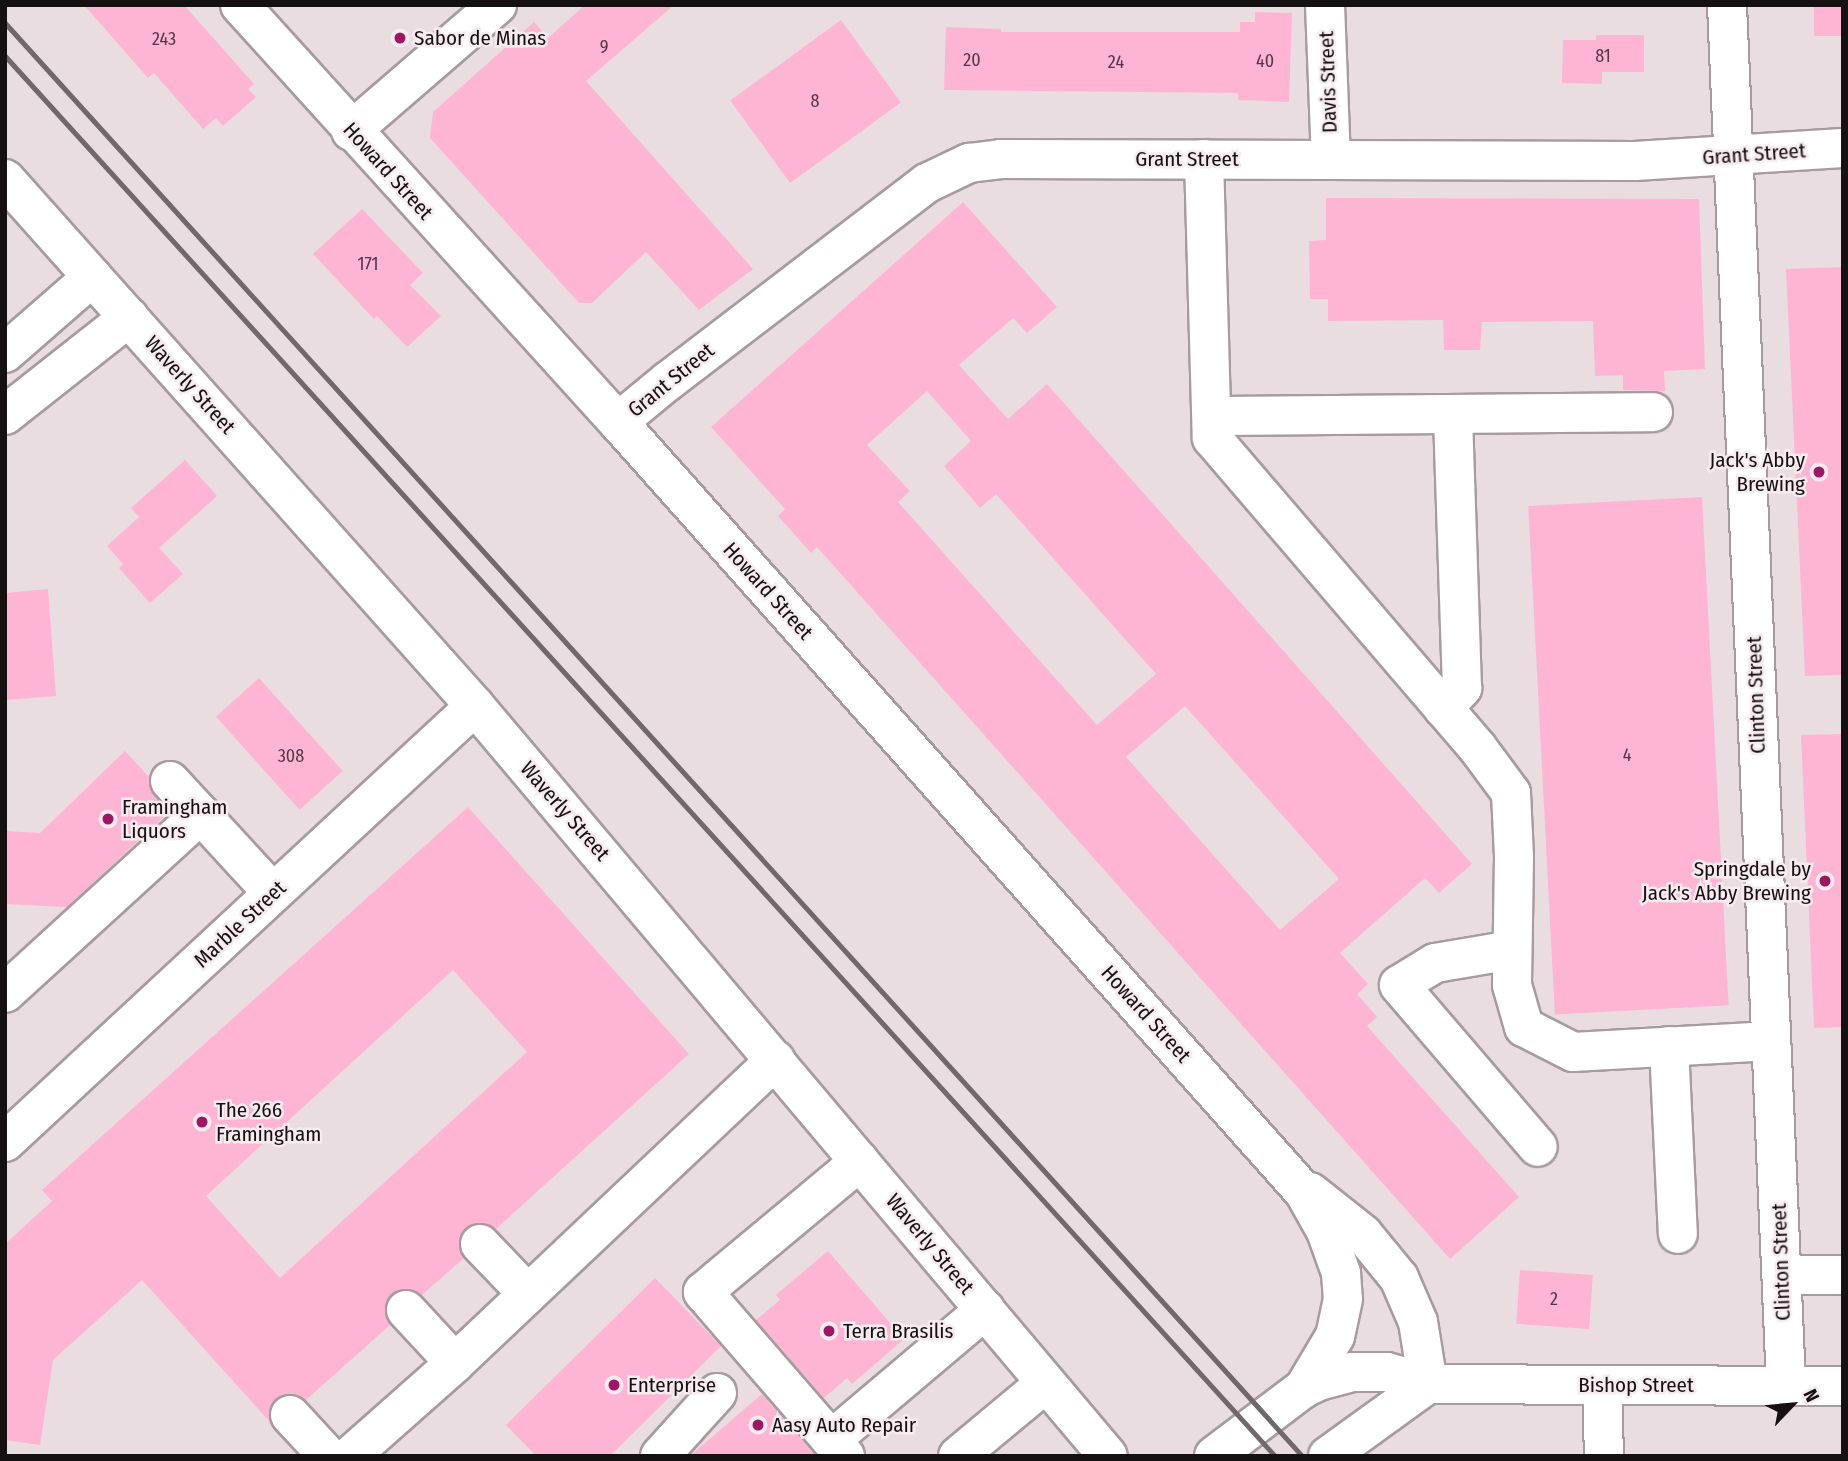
<!DOCTYPE html>
<html>
<head>
<meta charset="utf-8">
<style>
	body { margin:0 }
	#map { position:relative; width:1848px; height:1461px; overflow:hidden; background:#eadde2; font-family:"Fira Sans Condensed",sans-serif }
	div>[style] { position:absolute }
	.building>* { inset:0; background:#feb4d3; transform-origin:0 0 }
	.roads { filter:drop-shadow(2px 0 #a79ba0) drop-shadow(-2px 0 #a79ba0) drop-shadow(0 2px #a79ba0) drop-shadow(0 -2px #a79ba0) }
	.minor>* { height:38px; margin:-19px; padding:0 19px; transform-origin:19px; border-radius:19px; background:#fff }
	.major>* { height:38px; margin:-19px; padding:0 19px; transform-origin:19px; border-radius:19px; background:#fff }
	.rail>* { height:5px; margin:-2.5px; padding:0 2.5px; transform-origin:2.5px; border-radius:2.5px; background:#70686b }
	.dots>* { width:19px; height:19px; translate:-50% -50%; box-sizing:border-box; border:4px solid #f7ebef; border-radius:50% }
	span { translate:-50% -50%; white-space:nowrap; text-align:center; line-height:1.15; -webkit-text-stroke:5px #f7ebef; paint-order:stroke }
	.number-label { font-size:18px; color:#4f3942 }
	.number-label span { -webkit-text-stroke-width:0 }
	.poi-label { font-size:21px; color:#151012 }
	.left { translate:0 -50%; text-align:left }
	.right { translate:-100% -50%; text-align:right }
	.street-label { font-size:21px; color:#151012 }
	.frame { position:absolute; inset:0; border:7px solid #151012; pointer-events:none }
	.north { position:absolute; left:1757px; top:1370px; width:70px; height:70px; -webkit-text-stroke:5px #f7ebef; paint-order:stroke; rotate:64deg; font-size:19px; font-weight:700; line-height:28px; text-align:center; color:#151012 }
	.north::after { content:''; display:block; margin:auto; width:24px; height:32px; background:#151012; clip-path:polygon(50% 0,100% 100%,50% 72%,0 100%) }
</style>
</head>
<body>
<div id="map">
	<div class="building">
		<i style="clip-path:polygon(84px 5px,184px 5px,254px 84px,248px 89px,256px 97px,223px 126px,216px 118px,203px 129px,154px 73px,148px 78px)"></i>
		<i style="clip-path:polygon(585px 5px,674px 5px,586px 81px,753px 269px,699px 310px,646px 252px,592px 303px,579px 303px,430px 138px,433px 112px,534px 22px,548px 38px)"></i>
		<i style="left:1814px;top:5px;width:29px;height:31px"></i>
		<i style="clip-path:polygon(1255px 12px,1292px 13px,1289px 102px,1238px 100px,1238px 93px,944px 90px,946px 27px,1001px 29px,1001px 32px,1240px 32px,1240px 22px,1255px 22px)"></i>
		<i style="left:841px;top:20px;width:102px;height:137px;rotate:54deg"></i>
		<i style="clip-path:polygon(1596px 35px,1644px 35px,1644px 72px,1602px 72px,1602px 84px,1562px 83px,1563px 40px,1596px 40px)"></i>
		<i style="clip-path:polygon(1326px 198px,1699px 199px,1705px 369px,1664px 371px,1665px 391px,1623px 390px,1623px 375px,1595px 376px,1593px 321px,1482px 322px,1480px 350px,1444px 350px,1443px 320px,1328px 321px,1328px 299px,1310px 299px,1309px 241px,1326px 240px)"></i>
		<i style="clip-path:polygon(evenodd,963px 202px,1057px 307px,1027px 333px,1013px 318px,959px 365px,1008px 419px,1047px 384px,1472px 864px,1439px 893px,1425px 878px,1340px 953px,1368px 984px,1357px 994px,1377px 1017px,1367px 1026px,1519px 1197px,1450px 1259px,817px 547px,811px 553px,778px 516px,785px 509px,711px 427px,963px 202px,927px 391px,971px 441px,944px 466px,980px 508px,996px 494px,1156px 674px,1097px 725px,898px 502px,910px 491px,867px 445px,927px 391px,963px 202px,1185px 706px,1339px 879px,1280px 930px,1126px 757px,1185px 706px)"></i>
		<i style="clip-path:polygon(362px 209px,423px 273px,410px 285px,441px 316px,407px 347px,377px 316px,374px 319px,313px 254px)"></i>
		<i style="clip-path:polygon(1843px 267px,1843px 675px,1805px 676px,1786px 269px)"></i>
		<i style="clip-path:polygon(185px 460px,217px 496px,159px 548px,183px 574px,150px 603px,119px 568px,123px 564px,107px 546px,139px 517px,131px 508px)"></i>
		<i style="left:1702px;top:497px;width:509px;height:174px;rotate:87deg"></i>
		<i style="clip-path:polygon(48px 589px,56px 696px,5px 700px,5px 593px)"></i>
		<i style="left:259px;top:678px;width:125px;height:58px;rotate:48deg"></i>
		<i style="clip-path:polygon(1843px 734px,1843px 1027px,1814px 1028px,1801px 735px)"></i>
		<i style="clip-path:polygon(125px 751px,149px 777px,154px 795px,169px 812px,67px 907px,5px 904px,5px 831px,40px 833px)"></i>
		<i style="clip-path:polygon(evenodd,468px 807px,689px 1054px,496px 1229px,485px 1223px,474px 1223px,465px 1228px,459px 1239px,459px 1249px,464px 1258px,422px 1295px,412px 1289px,402px 1289px,392px 1294px,385px 1304px,385px 1315px,390px 1325px,306px 1400px,296px 1394px,284px 1394px,276px 1399px,269px 1409px,270px 1422px,142px 1280px,53px 1360px,40px 1445px,5px 1440px,5px 1244px,52px 1201px,42px 1190px,468px 807px,453px 970px,527px 1052px,280px 1278px,206px 1196px,453px 970px)"></i>
		<i style="clip-path:polygon(828px 1251px,904px 1339px,852px 1384px,847px 1378px,824px 1398px,756px 1320px,780px 1300px,776px 1295px)"></i>
		<i style="left:1520px;top:1270px;width:73px;height:54px;rotate:4deg"></i>
		<i style="clip-path:polygon(655px 1278px,721px 1346px,610px 1456px,536px 1456px,506px 1425px)"></i>
		<i style="clip-path:polygon(762px 1394px,816px 1456px,690px 1456px)"></i>
	</div>
	<div class="roads">
		<div class="minor">
			<i style="left:240px;top:5px;width:563px;rotate:47.81deg"></i>
			<i style="left:618px;top:422px;width:1031px;rotate:48.3deg"></i>
			<i style="left:1304px;top:1192px;width:45px;rotate:60.6deg"></i>
			<i style="left:1326px;top:1231px;width:45px;rotate:70.3deg"></i>
			<i style="left:1341px;top:1273px;width:26px;rotate:86deg"></i>
			<i style="left:1343px;top:1299px;width:38px;rotate:102deg"></i>
			<i style="left:1335px;top:1336px;width:61px;rotate:120.8deg"></i>
			<i style="left:1325px;top:5px;width:155px;rotate:87.8deg"></i>
			<i style="left:1727px;top:5px;width:1382px;rotate:87.55deg"></i>
			<i style="left:351px;top:131px;width:193px;rotate:-40.8deg"></i>
			<i style="left:1204px;top:159px;width:279px;rotate:88.4deg"></i>
			<i style="left:1212px;top:438px;width:407px;rotate:49.4deg"></i>
			<i style="left:1477px;top:747px;width:57px;rotate:53.5deg"></i>
			<i style="left:1511px;top:793px;width:64px;rotate:87.3deg"></i>
			<i style="left:1514px;top:857px;width:128px;rotate:90.9deg"></i>
			<i style="left:1512px;top:985px;width:44px;rotate:74.1deg"></i>
			<i style="left:1524px;top:1027px;width:55px;rotate:27deg"></i>
			<i style="left:1573px;top:1052px;width:198px;rotate:-3.2deg"></i>
			<i style="left:5px;top:353px;width:116px;rotate:-41.1deg"></i>
			<i style="left:5px;top:415px;width:158px;rotate:-38.3deg"></i>
			<i style="left:1212px;top:416px;width:441px;rotate:-0.5deg"></i>
			<i style="left:618px;top:422px;width:65px;rotate:-39.4deg"></i>
			<i style="left:668px;top:381px;width:326px;rotate:-37.4deg"></i>
			<i style="left:927px;top:183px;width:47px;rotate:-25.5deg"></i>
			<i style="left:969px;top:163px;width:32px;rotate:-7deg"></i>
			<i style="left:1001px;top:159px;width:634px;rotate:0.18deg"></i>
			<i style="left:1635px;top:161px;width:208px;rotate:-3.6deg"></i>
			<i style="left:1443px;top:708px;width:28px;rotate:-46deg"></i>
			<i style="left:1462px;top:688px;width:274px;rotate:-91.9deg"></i>
			<i style="left:170px;top:781px;width:152px;rotate:47.4deg"></i>
			<i style="left:1512px;top:950px;width:78px;rotate:170.4deg"></i>
			<i style="left:1435px;top:963px;width:42px;rotate:148.6deg"></i>
			<i style="left:1399px;top:985px;width:213px;rotate:49.4deg"></i>
			<i style="left:5px;top:993px;width:265px;rotate:-42.4deg"></i>
			<i style="left:1669px;top:1046px;width:188px;rotate:87.3deg"></i>
			<i style="left:5px;top:1142px;width:641px;rotate:-42.85deg"></i>
			<i style="left:1310px;top:1192px;width:68px;rotate:38.4deg"></i>
			<i style="left:1363px;top:1234px;width:57px;rotate:50.7deg"></i>
			<i style="left:1399px;top:1278px;width:48px;rotate:66.6deg"></i>
			<i style="left:1418px;top:1322px;width:63px;rotate:80.8deg"></i>
			<i style="left:480px;top:1244px;width:69px;rotate:46.2deg"></i>
			<i style="left:1782px;top:1275px;width:61px"></i>
			<i style="left:406px;top:1310px;width:72px;rotate:47.2deg"></i>
			<i style="left:1602px;top:1385px;width:71px;rotate:88.4deg"></i>
			<i style="left:290px;top:1415px;width:56px;rotate:47.2deg"></i>
			<i style="left:831px;top:1440px;width:202px;rotate:-40.2deg"></i>
			<i style="left:350px;top:1456px;width:140px;rotate:-41.5deg"></i>
			<i style="left:455px;top:1363px;width:441px;rotate:-43.4deg"></i>
			<i style="left:660px;top:1456px;width:85px;rotate:-47.9deg"></i>
			<i style="left:845px;top:1456px;width:217px;rotate:-130.9deg"></i>
			<i style="left:703px;top:1292px;width:204px;rotate:-39.8deg"></i>
			<i style="left:958px;top:1456px;width:114px;rotate:-39.7deg"></i>
			<i style="left:1214px;top:1456px;width:113px;rotate:-37.1deg"></i>
			<i style="left:1304px;top:1388px;width:17px;rotate:-25deg"></i>
			<i style="left:1319px;top:1381px;width:35px;rotate:-15deg"></i>
			<i style="left:1353px;top:1372px;width:34px"></i>
			<i style="left:1387px;top:1372px;width:43px;rotate:16.3deg"></i>
			<i style="left:1428px;top:1384px;width:415px;rotate:0.3deg"></i>
			<i style="left:1328px;top:1456px;width:123px;rotate:-35.8deg"></i>
		</div>
		<div class="major">
			<i style="left:5px;top:179px;width:706px;rotate:48.27deg"></i>
			<i style="left:475px;top:706px;width:981px;rotate:49.84deg"></i>
		</div>
	</div>
	<div class="rail">
		<i style="left:5px;top:23px;width:1933px;rotate:47.85deg"></i>
		<i style="left:5px;top:56px;width:1890px;rotate:47.79deg"></i>
	</div>
	<div class="dots">
		<i style="left:400px;top:38px;background:#9f1664"></i>
		<i style="left:1819px;top:472px;background:#9f1664"></i>
		<i style="left:108px;top:819px;background:#9f1664"></i>
		<i style="left:1825px;top:881px;background:#9f1664"></i>
		<i style="left:202px;top:1122px;background:#9f1664"></i>
		<i style="left:829px;top:1331px;background:#9f1664"></i>
		<i style="left:614px;top:1385px;background:#9f1664"></i>
		<i style="left:758px;top:1425px;background:#9f1664"></i>
	</div>
	<div class="number-label">
		<span style="left:164px;top:39px">243</span>
		<span style="left:604px;top:47px">9</span>
		<span style="left:1603px;top:56px">81</span>
		<span style="left:972px;top:60px">20</span>
		<span style="left:1265px;top:61px">40</span>
		<span style="left:1116px;top:62px">24</span>
		<span style="left:815px;top:101px">8</span>
		<span style="left:368px;top:264px">171</span>
		<span style="left:1627px;top:755px">4</span>
		<span style="left:291px;top:756px">308</span>
		<span style="left:1554px;top:1299px">2</span>
	</div>
	<div class="poi-label">
		<span class="left" style="left:414px;top:38px">Sabor de Minas</span>
		<span class="right" style="left:1805px;top:472px">Jack's Abby<br>Brewing</span>
		<span class="left" style="left:122px;top:819px">Framingham<br>Liquors</span>
		<span class="right" style="left:1811px;top:881px">Springdale by<br>Jack's Abby Brewing</span>
		<span class="left" style="left:216px;top:1122px">The 266<br>Framingham</span>
		<span class="left" style="left:843px;top:1331px">Terra Brasilis</span>
		<span class="left" style="left:628px;top:1385px">Enterprise</span>
		<span class="left" style="left:772px;top:1425px">Aasy Auto Repair</span>
	</div>
	<div class="street-label">
		<span style="left:1328px;top:82px;rotate:-92deg">Davis Street</span>
		<span style="left:1754px;top:154px;rotate:-4deg">Grant Street</span>
		<span style="left:1187px;top:159px">Grant Street</span>
		<span style="left:388px;top:171px;rotate:48deg">Howard Street</span>
		<span style="left:671px;top:380px;rotate:-39deg">Grant Street</span>
		<span style="left:190px;top:385px;rotate:48deg">Waverly Street</span>
		<span style="left:768px;top:591px;rotate:48deg">Howard Street</span>
		<span style="left:1756px;top:695px;rotate:-92deg">Clinton Street</span>
		<span style="left:565px;top:811px;rotate:49deg">Waverly Street</span>
		<span style="left:240px;top:924px;rotate:-43deg">Marble Street</span>
		<span style="left:1146px;top:1014px;rotate:48deg">Howard Street</span>
		<span style="left:930px;top:1244px;rotate:50deg">Waverly Street</span>
		<span style="left:1781px;top:1262px;rotate:-92deg">Clinton Street</span>
		<span style="left:1636px;top:1385px">Bishop Street</span>
	</div>
	<div class="frame"></div>
	<div class="north">N</div>
</div>
</body>
</html>
